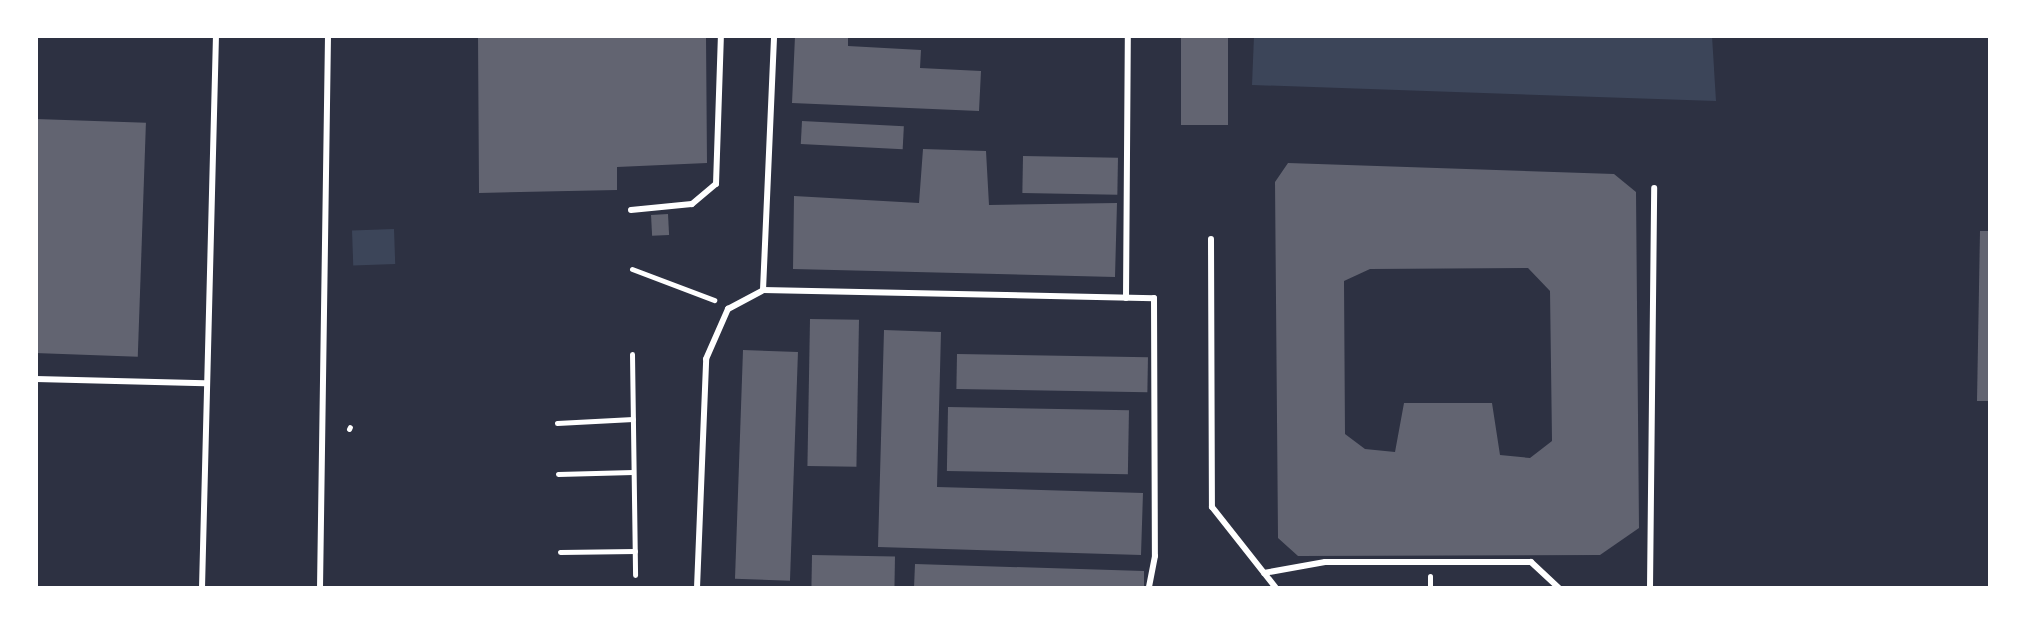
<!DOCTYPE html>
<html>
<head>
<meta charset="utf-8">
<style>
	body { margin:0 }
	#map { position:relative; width:2026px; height:624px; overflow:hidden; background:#2d3142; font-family:Montserrat,sans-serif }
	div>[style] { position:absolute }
	.green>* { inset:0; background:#3c4559; transform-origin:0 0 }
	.building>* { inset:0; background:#626471; transform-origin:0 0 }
	.path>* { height:5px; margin:-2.5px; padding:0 2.5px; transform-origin:2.5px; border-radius:2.5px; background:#fff }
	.service>* { height:6px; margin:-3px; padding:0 3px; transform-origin:3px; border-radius:3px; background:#fff }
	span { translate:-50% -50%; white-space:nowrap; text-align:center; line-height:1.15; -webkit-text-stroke:7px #fff; paint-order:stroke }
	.frame { position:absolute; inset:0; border:38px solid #fff; pointer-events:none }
</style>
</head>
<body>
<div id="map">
	<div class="green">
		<i style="clip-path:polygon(1254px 36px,1712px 36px,1716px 101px,1252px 85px)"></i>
		<i style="left:394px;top:229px;width:35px;height:42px;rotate:88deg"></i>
	</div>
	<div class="building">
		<i style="clip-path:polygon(478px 36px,706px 36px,707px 163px,617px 167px,617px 190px,479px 193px)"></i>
		<i style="clip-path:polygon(795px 36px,848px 36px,848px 46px,921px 50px,920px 68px,981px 71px,979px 111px,792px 103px)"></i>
		<i style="left:1181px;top:36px;width:47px;height:89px"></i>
		<i style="left:36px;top:119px;width:110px;height:234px;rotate:2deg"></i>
		<i style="left:802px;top:121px;width:102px;height:23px;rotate:3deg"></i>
		<i style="clip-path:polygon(923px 149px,986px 151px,989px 205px,1117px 203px,1115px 277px,793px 269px,794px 196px,919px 203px)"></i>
		<i style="left:1023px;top:156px;width:95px;height:37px;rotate:1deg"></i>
		<i style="clip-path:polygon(evenodd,1288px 163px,1614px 174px,1636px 192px,1639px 528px,1600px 555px,1298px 556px,1278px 538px,1275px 182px,1288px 163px,1528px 268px,1550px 291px,1552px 441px,1530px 458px,1500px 455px,1492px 403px,1404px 403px,1395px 452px,1365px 449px,1345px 434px,1344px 281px,1370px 269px,1528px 268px)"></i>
		<i style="left:668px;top:214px;width:21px;height:17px;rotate:87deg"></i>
		<i style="clip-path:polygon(1980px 231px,1990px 231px,1990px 401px,1977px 401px)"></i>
		<i style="left:810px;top:319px;width:49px;height:147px;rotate:1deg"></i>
		<i style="clip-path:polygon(884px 330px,941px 332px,937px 487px,1143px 493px,1141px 555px,878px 547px)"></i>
		<i style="left:743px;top:350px;width:55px;height:229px;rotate:2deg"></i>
		<i style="left:957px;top:354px;width:191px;height:35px;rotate:1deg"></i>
		<i style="left:948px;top:407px;width:181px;height:64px;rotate:1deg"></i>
		<i style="left:812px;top:555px;width:83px;height:33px;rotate:1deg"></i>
		<i style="clip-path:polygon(915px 564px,1144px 571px,1144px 588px,914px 588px)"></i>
	</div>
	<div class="path">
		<i style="left:632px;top:269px;width:88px;rotate:20.7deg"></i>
		<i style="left:632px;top:354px;width:221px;rotate:89.2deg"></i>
		<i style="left:557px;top:423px;width:76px;rotate:-3deg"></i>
		<i style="left:349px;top:429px;width:2px;rotate:-63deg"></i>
		<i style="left:558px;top:474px;width:75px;rotate:-1.5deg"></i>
		<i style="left:560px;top:552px;width:75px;rotate:-0.8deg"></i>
		<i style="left:1430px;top:576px;width:12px;rotate:90deg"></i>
	</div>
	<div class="service">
		<i style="left:631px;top:210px;width:61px;rotate:-5.6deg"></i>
		<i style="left:692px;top:204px;width:31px;rotate:-40deg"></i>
		<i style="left:716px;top:184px;width:148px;rotate:-88.1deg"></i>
		<i style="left:1211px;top:239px;width:268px;rotate:89.8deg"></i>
		<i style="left:1212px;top:507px;width:103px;rotate:51.7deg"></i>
		<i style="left:763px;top:290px;width:254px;rotate:-87.5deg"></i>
		<i style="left:1126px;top:298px;width:262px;rotate:-89.6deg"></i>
		<i style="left:36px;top:379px;width:169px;rotate:1.4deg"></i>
		<i style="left:1264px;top:573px;width:62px;rotate:-10.2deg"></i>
		<i style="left:1325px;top:562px;width:206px"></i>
		<i style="left:1531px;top:562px;width:38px;rotate:43deg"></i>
		<i style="left:202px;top:588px;width:552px;rotate:-88.55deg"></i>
		<i style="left:320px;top:588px;width:552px;rotate:-89.17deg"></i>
		<i style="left:697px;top:588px;width:229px;rotate:-87.7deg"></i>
		<i style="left:706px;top:359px;width:55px;rotate:-66.3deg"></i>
		<i style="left:728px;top:309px;width:40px;rotate:-28deg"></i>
		<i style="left:763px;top:290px;width:391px;rotate:1.2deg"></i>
		<i style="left:1154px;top:298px;width:258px;rotate:89.8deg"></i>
		<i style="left:1155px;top:556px;width:33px;rotate:101deg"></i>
		<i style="left:1650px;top:588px;width:400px;rotate:-89.4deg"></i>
	</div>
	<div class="frame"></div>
</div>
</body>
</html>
